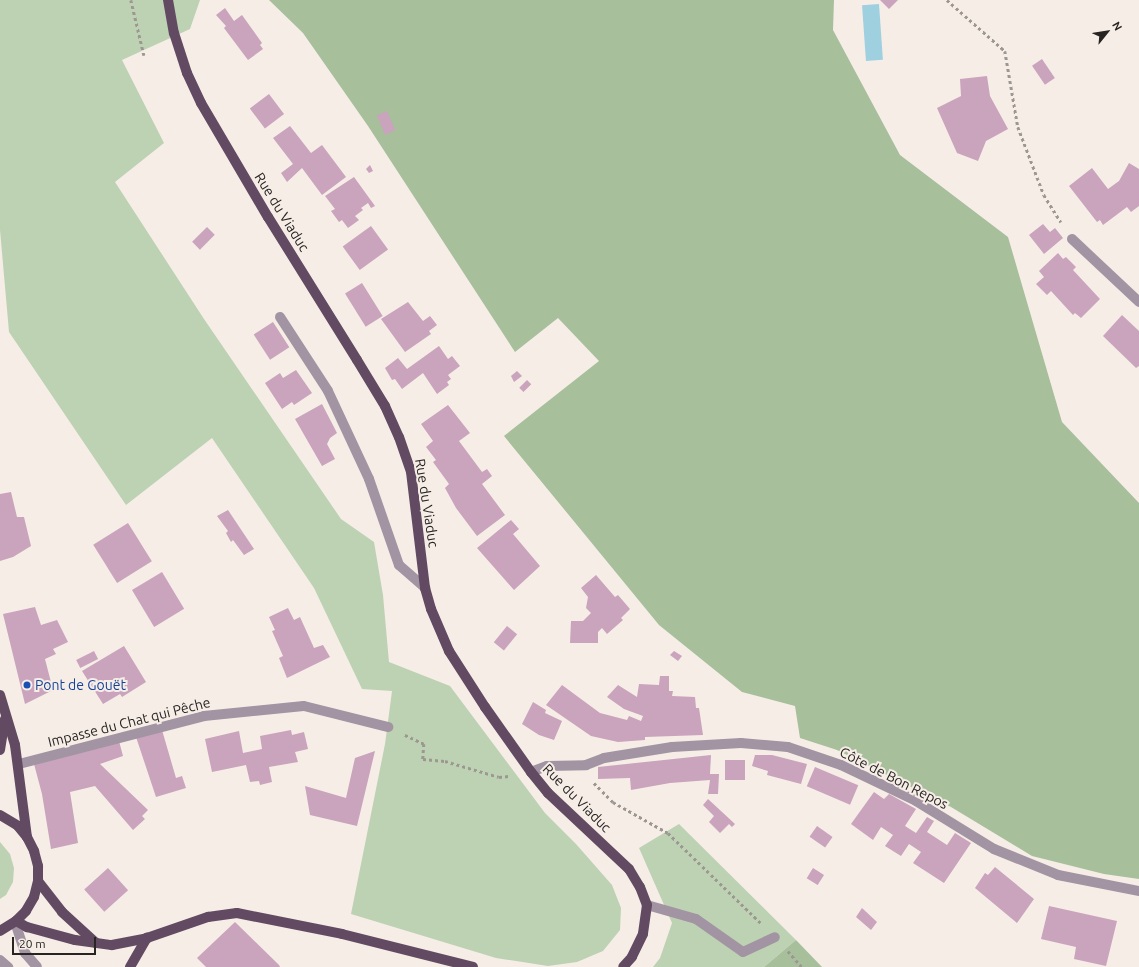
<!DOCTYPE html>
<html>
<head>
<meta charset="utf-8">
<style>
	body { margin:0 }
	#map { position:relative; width:1139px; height:967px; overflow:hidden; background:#f6ede7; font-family:Ubuntu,sans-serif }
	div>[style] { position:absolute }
	.green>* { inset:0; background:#bdd2b3 }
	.forest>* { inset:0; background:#a7bf9b }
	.water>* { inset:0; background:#9fd0e0; transform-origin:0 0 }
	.building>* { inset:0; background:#caa3bd; transform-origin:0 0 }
	.path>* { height:2.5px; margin-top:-1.25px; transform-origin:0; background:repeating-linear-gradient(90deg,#9d9792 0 3px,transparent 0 6px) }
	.minor>* { height:10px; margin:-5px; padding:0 5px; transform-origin:5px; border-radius:5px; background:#a294a2 }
	.major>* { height:10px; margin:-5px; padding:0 5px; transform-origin:5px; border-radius:5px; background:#624b62 }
	.dots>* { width:11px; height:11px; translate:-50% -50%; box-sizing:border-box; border:2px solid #f6ede7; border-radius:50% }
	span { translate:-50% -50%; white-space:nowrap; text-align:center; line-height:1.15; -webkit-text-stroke:4px #f6ede7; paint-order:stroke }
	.street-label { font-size:14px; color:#272422 }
	.transit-label { font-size:14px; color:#164399 }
	.left { translate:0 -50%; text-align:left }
	.north { position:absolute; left:1087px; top:12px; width:40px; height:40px; -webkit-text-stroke:3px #f6ede7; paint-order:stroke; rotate:60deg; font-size:11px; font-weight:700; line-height:16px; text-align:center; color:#272422 }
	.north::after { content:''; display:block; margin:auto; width:14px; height:18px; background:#272422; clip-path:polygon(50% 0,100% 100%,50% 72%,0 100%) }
	.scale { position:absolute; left:12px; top:937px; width:84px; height:18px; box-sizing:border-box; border:2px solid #272422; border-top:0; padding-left:5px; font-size:12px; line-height:14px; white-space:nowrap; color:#272422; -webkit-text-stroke:3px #f6ede7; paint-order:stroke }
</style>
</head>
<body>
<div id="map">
	<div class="green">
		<i style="clip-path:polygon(0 0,200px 0,190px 29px,122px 60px,164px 143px,115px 182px,204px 319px,341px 519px,374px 542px,383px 595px,389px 662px,450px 686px,545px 813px,576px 844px,612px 885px,621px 908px,620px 930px,603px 951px,577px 962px,548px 966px,496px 958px,351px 914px,385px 744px,392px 691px,362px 689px,314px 588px,212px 438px,126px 505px,9px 332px,0 230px)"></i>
		<i style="clip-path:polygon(679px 824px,796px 940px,764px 967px,653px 967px,660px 958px,672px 923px,639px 848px)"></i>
		<i style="clip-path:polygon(0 842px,10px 854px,14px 868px,13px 882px,6px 895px,0 899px)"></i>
	</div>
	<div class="forest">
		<i style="clip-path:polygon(269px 0,834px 0,833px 30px,900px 155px,1008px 237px,1062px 422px,1139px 503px,1139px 879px,1104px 874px,1032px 856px,951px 807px,837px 750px,800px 738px,795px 706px,742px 692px,659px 625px,504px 436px,599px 361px,558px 318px,515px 352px,368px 126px,303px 33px)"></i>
		<i style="clip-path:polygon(796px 940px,822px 967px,764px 967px)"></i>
	</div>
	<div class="water">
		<i style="left:879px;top:4px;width:56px;height:17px;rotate:86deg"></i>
	</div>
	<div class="building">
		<i style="clip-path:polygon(880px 0,898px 0,889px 9px)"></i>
		<i style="clip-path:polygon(225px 8px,234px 21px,242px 15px,262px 43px,260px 45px,263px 49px,248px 60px,224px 28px,226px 26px,216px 15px)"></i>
		<i style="left:1042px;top:59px;width:23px;height:12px;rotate:56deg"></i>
		<i style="clip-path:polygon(987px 76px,990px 96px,1008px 129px,986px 141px,978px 161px,957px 153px,937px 108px,961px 96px,960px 79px)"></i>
		<i style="left:269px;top:94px;width:25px;height:24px;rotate:53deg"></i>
		<i style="left:387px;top:111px;width:21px;height:11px;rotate:67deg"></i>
		<i style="clip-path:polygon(290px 126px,311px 153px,322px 145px,346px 177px,322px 195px,302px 168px,287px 182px,281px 173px,293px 164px,273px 138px)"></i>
		<i style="clip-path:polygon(1129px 163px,1139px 169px,1139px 206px,1131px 212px,1127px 207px,1103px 225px,1100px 220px,1097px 222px,1069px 186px,1092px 168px,1108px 189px,1119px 181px)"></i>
		<i style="clip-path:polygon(370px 165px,373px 171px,369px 173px,366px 169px)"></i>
		<i style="clip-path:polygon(354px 177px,375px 206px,371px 208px,368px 203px,361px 208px,363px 210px,355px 216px,359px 220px,348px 228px,342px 220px,339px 222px,331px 211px,335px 209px,325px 196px)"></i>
		<i style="clip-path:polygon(1043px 224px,1050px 232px,1055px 228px,1063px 238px,1044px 254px,1029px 235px)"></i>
		<i style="left:371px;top:226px;width:29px;height:35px;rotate:54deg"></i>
		<i style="left:207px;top:227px;width:11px;height:21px;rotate:45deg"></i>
		<i style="clip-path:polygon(1058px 253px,1063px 259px,1066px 257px,1076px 267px,1073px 270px,1100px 299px,1081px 318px,1075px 313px,1073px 315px,1051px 291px,1047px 295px,1036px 284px,1044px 277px,1039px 271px)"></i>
		<i style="left:362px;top:283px;width:39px;height:20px;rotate:58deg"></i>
		<i style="clip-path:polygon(408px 302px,423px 321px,430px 316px,437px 325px,429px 331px,431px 334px,405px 352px,381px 319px)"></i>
		<i style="clip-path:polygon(1122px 315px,1139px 331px,1139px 366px,1136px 368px,1103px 336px)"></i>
		<i style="left:273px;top:322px;width:30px;height:23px;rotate:57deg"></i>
		<i style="clip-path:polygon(439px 346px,448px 359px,452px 356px,460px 366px,448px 375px,451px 379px,447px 382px,449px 385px,437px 394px,423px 373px,402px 389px,395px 379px,392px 380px,385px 368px,398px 358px,407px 369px)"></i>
		<i style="clip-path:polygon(296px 370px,312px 393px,294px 405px,292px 402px,282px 409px,265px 383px,280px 373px,283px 378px)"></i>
		<i style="clip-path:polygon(517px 371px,522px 376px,514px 382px,511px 376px)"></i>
		<i style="left:527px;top:380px;width:6px;height:11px;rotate:45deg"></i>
		<i style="clip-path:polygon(322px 404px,337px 433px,330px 438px,327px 444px,335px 459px,322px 466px,295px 419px)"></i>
		<i style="clip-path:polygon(448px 405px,470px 433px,459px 441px,482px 472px,487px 469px,492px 476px,482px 484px,505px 515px,477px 536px,456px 508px,445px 488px,449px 484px,433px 462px,436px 460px,426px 447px,433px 441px,421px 424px)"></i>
		<i style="clip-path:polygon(11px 492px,17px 517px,24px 517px,31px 546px,13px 557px,0 561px,0 494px)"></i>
		<i style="clip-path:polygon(228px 510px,254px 549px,244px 555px,233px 540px,231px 542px,226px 533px,228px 531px,217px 516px)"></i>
		<i style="clip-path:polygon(511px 520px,519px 529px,513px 534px,540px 566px,514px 590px,477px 548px)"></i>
		<i style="left:128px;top:523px;width:45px;height:41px;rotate:58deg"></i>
		<i style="left:162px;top:572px;width:43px;height:35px;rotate:59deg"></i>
		<i style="clip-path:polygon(596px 575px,615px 597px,618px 595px,630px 609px,621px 618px,623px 620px,607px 634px,602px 628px,598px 632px,598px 643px,570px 643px,571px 621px,583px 621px,591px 613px,586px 608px,588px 597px,581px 588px)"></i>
		<i style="clip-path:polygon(35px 607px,41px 625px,57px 620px,68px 642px,53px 649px,56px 654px,45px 659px,53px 690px,25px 704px,3px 614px)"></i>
		<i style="clip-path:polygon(288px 608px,294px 620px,300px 617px,314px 648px,323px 645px,330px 657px,287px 678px,279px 658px,283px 656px,272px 631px,275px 630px,269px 617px)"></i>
		<i style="left:507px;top:626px;width:13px;height:21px;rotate:39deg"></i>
		<i style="clip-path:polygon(124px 646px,146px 682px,122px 697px,120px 694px,103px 704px,82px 671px)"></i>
		<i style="left:94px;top:651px;width:9px;height:20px;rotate:63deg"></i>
		<i style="clip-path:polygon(674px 651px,682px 656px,678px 661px,670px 655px)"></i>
		<i style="clip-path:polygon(660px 676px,669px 676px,669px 691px,673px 691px,672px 696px,695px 697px,696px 708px,699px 708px,703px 735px,645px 737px,645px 740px,618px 742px,591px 736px,546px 705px,562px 685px,600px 713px,627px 720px,629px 716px,641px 721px,643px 716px,624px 709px,607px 697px,618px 685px,637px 697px,639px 684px,659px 685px)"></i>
		<i style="clip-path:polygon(533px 702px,546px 710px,545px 713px,562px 721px,554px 740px,539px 735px,522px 724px)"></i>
		<i style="clip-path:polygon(162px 730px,176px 778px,182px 776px,186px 788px,156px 797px,136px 737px)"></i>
		<i style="clip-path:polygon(291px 730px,292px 735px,304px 732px,308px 749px,295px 752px,298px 762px,269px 767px,272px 782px,260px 785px,259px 781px,250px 782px,246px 765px,212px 772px,205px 739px,239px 731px,243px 753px,262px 749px,260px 736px)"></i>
		<i style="clip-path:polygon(119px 741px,123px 756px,100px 764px,148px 810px,142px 816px,145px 819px,133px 830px,95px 786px,70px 792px,78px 843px,51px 849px,42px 794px,34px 764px)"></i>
		<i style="clip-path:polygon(375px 751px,357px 826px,310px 815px,305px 786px,346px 798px,355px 758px)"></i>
		<i style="clip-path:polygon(711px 755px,710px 774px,719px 774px,718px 794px,708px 794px,710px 780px,670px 783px,631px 790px,630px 778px,598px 779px,598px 767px)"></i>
		<i style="clip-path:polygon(755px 755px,772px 755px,807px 764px,801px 784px,767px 775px,768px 771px,752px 766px)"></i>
		<i style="left:725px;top:760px;width:20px;height:20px"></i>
		<i style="left:815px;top:767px;width:47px;height:21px;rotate:23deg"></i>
		<i style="clip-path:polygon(874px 792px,884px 799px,889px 794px,916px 809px,905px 826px,916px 833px,927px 817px,934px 821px,927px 832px,947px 845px,955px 833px,971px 843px,944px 883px,913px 863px,921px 852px,909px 844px,901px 856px,885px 846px,893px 835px,881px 827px,873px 840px,851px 824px)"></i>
		<i style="clip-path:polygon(708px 799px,735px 824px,732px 827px,729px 824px,720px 833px,709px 822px,714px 816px,703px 805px)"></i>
		<i style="left:817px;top:826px;width:19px;height:13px;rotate:35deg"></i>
		<i style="clip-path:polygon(995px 867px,1034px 899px,1017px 923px,975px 888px,985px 873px,988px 875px)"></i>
		<i style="left:108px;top:868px;width:30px;height:32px;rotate:48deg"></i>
		<i style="left:813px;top:868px;width:13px;height:12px;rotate:32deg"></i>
		<i style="clip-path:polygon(1049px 906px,1117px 921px,1106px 966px,1074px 959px,1076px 947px,1041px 939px)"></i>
		<i style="clip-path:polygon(862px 908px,877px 922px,871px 930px,856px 917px)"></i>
		<i style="clip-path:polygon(235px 922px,279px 965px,280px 967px,206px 967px,197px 958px)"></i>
	</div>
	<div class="path">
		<i style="left:131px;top:0;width:57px;rotate:76.7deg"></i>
		<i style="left:947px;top:0;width:77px;rotate:41.3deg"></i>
		<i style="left:1005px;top:51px;width:77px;rotate:80.3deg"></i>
		<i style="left:1018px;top:127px;width:73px;rotate:69.1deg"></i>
		<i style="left:1044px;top:195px;width:32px;rotate:58deg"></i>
		<i style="left:405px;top:735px;width:21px;rotate:25deg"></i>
		<i style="left:424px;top:744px;width:15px;rotate:94deg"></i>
		<i style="left:423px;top:759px;width:22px;rotate:5deg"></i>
		<i style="left:445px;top:761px;width:56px;rotate:16.5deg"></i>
		<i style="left:499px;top:777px;width:10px;rotate:-6deg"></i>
		<i style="left:594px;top:783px;width:27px;rotate:45deg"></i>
		<i style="left:613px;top:802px;width:63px;rotate:29.4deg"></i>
		<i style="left:668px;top:833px;width:129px;rotate:44.1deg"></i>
		<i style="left:788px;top:951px;width:21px;rotate:49deg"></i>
	</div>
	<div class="minor">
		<i style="left:1072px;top:239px;width:92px;rotate:43.2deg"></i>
		<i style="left:280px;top:317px;width:88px;rotate:57deg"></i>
		<i style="left:328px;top:391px;width:97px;rotate:65deg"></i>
		<i style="left:369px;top:479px;width:91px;rotate:70.8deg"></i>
		<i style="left:399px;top:565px;width:35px;rotate:41deg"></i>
		<i style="left:19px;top:764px;width:191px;rotate:-14.5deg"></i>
		<i style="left:204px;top:716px;width:100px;rotate:-5.7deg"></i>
		<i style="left:304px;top:706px;width:87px;rotate:14deg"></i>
		<i style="left:531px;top:772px;width:17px;rotate:-21deg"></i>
		<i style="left:547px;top:766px;width:39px;rotate:-1deg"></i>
		<i style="left:586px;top:765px;width:19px;rotate:-21deg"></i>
		<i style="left:604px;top:758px;width:69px;rotate:-9.2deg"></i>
		<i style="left:672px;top:747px;width:69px;rotate:-3.3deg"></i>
		<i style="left:741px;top:743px;width:47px;rotate:4.9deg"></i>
		<i style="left:788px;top:747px;width:56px;rotate:18.8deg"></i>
		<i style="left:841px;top:765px;width:83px;rotate:25.6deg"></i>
		<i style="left:916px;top:801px;width:92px;rotate:31.6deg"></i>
		<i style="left:994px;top:849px;width:69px;rotate:22.1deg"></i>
		<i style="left:1058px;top:875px;width:83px;rotate:11.2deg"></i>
		<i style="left:647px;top:905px;width:51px;rotate:15.9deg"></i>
		<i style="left:696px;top:919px;width:57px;rotate:35.1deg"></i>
		<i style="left:743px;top:952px;width:35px;rotate:-25deg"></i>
		<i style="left:15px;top:922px;width:33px;rotate:72deg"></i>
		<i style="left:25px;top:953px;width:18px;rotate:49deg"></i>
		<i style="left:0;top:960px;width:11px;rotate:41deg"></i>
	</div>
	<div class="major">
		<i style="left:168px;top:0;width:34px;rotate:80deg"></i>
		<i style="left:174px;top:33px;width:42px;rotate:72deg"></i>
		<i style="left:187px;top:73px;width:33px;rotate:65deg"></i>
		<i style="left:201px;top:103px;width:132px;rotate:59.6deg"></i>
		<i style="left:268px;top:217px;width:168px;rotate:58.1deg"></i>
		<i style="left:357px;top:360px;width:54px;rotate:58.7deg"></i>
		<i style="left:385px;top:406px;width:34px;rotate:66deg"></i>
		<i style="left:399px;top:437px;width:37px;rotate:71deg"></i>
		<i style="left:411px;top:472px;width:117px;rotate:83.1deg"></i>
		<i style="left:425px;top:588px;width:22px;rotate:74deg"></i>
		<i style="left:431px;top:609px;width:46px;rotate:66.8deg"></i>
		<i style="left:449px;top:651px;width:67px;rotate:57.3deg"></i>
		<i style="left:485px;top:707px;width:80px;rotate:54.7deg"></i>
		<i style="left:531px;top:772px;width:27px;rotate:51deg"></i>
		<i style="left:548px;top:793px;width:111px;rotate:43.2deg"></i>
		<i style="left:629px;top:869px;width:21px;rotate:59deg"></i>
		<i style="left:640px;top:887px;width:19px;rotate:69deg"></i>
		<i style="left:647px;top:905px;width:29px;rotate:98deg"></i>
		<i style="left:643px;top:934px;width:25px;rotate:116deg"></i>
		<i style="left:632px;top:957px;width:13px;rotate:132deg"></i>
		<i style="left:0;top:695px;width:52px;rotate:73.3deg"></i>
		<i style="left:15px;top:745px;width:93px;rotate:82.6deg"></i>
		<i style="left:0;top:750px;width:31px;rotate:-81deg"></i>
		<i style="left:0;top:815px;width:21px;rotate:31deg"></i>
		<i style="left:18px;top:826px;width:14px;rotate:51deg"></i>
		<i style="left:27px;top:837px;width:16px;rotate:63deg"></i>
		<i style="left:34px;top:851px;width:16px;rotate:75deg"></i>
		<i style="left:38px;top:866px;width:15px;rotate:90deg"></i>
		<i style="left:38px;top:881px;width:16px;rotate:104deg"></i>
		<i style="left:34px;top:897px;width:16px;rotate:120deg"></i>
		<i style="left:26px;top:911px;width:14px;rotate:135deg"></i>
		<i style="left:16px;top:921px;width:19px;rotate:148deg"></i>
		<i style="left:38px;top:881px;width:39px;rotate:52deg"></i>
		<i style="left:62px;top:912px;width:46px;rotate:42.4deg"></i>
		<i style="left:16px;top:921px;width:13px;rotate:29deg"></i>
		<i style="left:27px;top:927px;width:50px;rotate:15.2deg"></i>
		<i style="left:75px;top:940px;width:37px;rotate:8deg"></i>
		<i style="left:112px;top:945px;width:36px;rotate:-11deg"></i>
		<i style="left:147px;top:938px;width:65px;rotate:-19deg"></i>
		<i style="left:208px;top:917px;width:29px;rotate:-8deg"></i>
		<i style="left:237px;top:913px;width:107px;rotate:11.3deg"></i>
		<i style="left:342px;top:934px;width:135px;rotate:14.1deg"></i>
		<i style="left:130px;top:967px;width:34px;rotate:-60deg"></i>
	</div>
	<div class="dots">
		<i style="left:27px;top:685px;background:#1a4fb4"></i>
	</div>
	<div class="street-label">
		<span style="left:282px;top:212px;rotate:58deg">Rue du Viaduc</span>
		<span style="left:427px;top:503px;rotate:81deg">Rue du Viaduc</span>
		<span style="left:129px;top:722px;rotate:-14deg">Impasse du Chat qui Pêche</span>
		<span style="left:894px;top:778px;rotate:27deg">Côte de Bon Repos</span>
		<span style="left:577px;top:798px;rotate:45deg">Rue du Viaduc</span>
	</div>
	<div class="transit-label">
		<span class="left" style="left:35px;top:685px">Pont de Gouët</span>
	</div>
	<div class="north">N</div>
	<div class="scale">20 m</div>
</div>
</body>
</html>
